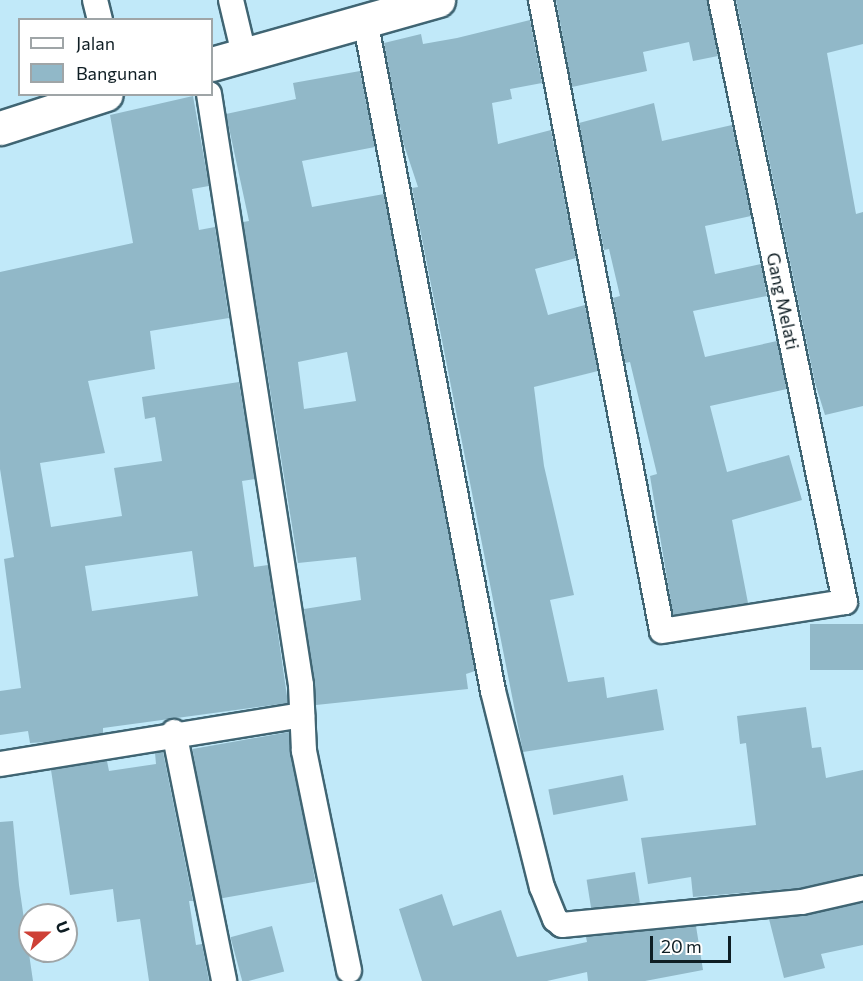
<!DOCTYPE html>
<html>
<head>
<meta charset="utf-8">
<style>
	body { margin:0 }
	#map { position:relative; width:863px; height:981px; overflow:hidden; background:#c1e9f9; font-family:Commissioner,sans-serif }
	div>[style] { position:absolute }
	.building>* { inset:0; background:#91b8c8; transform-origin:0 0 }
	.roads { filter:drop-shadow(2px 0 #406573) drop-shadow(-2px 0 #406573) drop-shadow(0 2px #406573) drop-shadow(0 -2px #406573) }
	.street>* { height:24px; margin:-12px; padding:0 12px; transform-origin:12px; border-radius:12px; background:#fff }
	.secondary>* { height:33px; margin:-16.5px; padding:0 16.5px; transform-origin:16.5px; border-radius:16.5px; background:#fff }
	span { translate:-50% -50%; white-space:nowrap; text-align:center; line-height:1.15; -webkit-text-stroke:4.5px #fff; paint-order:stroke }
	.street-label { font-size:18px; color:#0e1d23 }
	.legend { position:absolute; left:18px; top:18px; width:195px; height:78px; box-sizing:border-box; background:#fff; border:2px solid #9fa5a7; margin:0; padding:8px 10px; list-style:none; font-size:18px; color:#0e1d23 }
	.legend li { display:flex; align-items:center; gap:12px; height:30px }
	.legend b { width:30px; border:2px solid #9fa5a7 }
	.north { position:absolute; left:18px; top:903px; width:60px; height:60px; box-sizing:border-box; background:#fff; border:2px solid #9fa5a7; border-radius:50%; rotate:69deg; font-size:16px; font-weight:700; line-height:24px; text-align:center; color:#0e1d23 }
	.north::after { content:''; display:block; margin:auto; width:21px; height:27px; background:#ce4036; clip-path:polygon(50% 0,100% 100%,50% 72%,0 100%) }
	.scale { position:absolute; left:650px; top:936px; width:81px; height:27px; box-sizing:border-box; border:3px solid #0e1d23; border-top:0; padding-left:8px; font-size:18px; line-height:21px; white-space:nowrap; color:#0e1d23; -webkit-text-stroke:4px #fff; paint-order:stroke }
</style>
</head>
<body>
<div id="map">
	<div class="building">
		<i style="clip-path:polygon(556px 0,707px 0,718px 56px,693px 61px,689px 42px,643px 52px,647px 71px,572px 87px)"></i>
		<i style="clip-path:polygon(736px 0,863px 0,863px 44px,827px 53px,856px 214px,863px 212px,863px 406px,825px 415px,815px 383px)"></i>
		<i style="clip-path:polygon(530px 20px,542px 83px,510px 89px,512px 99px,492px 103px,498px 144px,551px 130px,576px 258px,535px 269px,548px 315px,585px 305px,598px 371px,534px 387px,544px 466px,574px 595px,550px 600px,568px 682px,604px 677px,607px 698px,657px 689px,664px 730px,523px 752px,412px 188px,418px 187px,403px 142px,384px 43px,421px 34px,423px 44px,457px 38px)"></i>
		<i style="clip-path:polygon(evenodd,360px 71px,375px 147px,302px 161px,312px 207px,384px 194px,475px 671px,466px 674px,468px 689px,316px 705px,304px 609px,361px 600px,356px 557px,298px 563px,243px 222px,249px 221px,226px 114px,296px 99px,293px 83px,360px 71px,347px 352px,356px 401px,304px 409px,298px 362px,347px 352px)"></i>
		<i style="clip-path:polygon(evenodd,193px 96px,209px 186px,192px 189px,199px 230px,215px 227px,229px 318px,150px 331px,155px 369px,88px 381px,105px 453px,40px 463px,51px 527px,122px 516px,114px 468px,162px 461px,155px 417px,145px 419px,142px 397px,239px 382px,255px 479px,242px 481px,254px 567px,268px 565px,288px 703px,103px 728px,103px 733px,47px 742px,30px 743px,28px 731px,0 735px,0 691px,21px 688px,4px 559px,14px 557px,0 469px,0 272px,133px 243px,110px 115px,193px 96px,192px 551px,198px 596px,92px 611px,85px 566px,192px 551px)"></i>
		<i style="clip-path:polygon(654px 103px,662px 141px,732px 125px,751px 216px,705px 226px,715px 274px,761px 264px,767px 296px,693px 311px,705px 357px,777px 341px,787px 389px,710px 406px,727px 472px,789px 455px,802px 500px,732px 520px,748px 603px,673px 615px,650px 476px,657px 474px,630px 362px,625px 363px,613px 298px,620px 296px,609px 249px,604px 250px,579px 123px)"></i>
		<i style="left:863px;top:624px;width:46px;height:53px;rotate:90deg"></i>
		<i style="clip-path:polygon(806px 707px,812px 748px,821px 747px,826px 778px,863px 770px,863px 874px,800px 888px,693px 897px,691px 877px,648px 884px,641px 838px,756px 825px,746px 743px,740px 744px,737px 716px)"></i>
		<i style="left:289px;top:732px;width:152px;height:98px;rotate:80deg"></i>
		<i style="clip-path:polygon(163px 752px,193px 901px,189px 901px,196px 945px,202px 944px,209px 981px,149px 981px,140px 919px,117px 922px,113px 889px,70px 895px,51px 770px,107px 761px,109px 771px,156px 764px,155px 753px)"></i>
		<i style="left:623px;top:775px;width:26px;height:76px;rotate:79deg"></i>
		<i style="clip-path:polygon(13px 821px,19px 885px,33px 981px,0 981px,0 822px)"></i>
		<i style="left:635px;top:872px;width:31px;height:49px;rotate:81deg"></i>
		<i style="clip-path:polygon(442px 894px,453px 926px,501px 910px,517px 957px,587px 942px,586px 937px,696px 926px,703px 970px,645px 981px,588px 981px,587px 972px,547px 981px,422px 981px,399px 909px)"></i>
		<i style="clip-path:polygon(863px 903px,863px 945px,821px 954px,825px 968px,784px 978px,769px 919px)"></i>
		<i style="left:272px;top:926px;width:47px;height:43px;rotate:75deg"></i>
	</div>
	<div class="roads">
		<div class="street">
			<i style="left:95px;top:0;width:21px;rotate:76deg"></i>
			<i style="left:231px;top:0;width:56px;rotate:76.5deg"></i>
			<i style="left:541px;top:0;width:642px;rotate:79.14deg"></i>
			<i style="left:662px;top:631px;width:185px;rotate:-9deg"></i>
			<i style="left:845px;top:602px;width:615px;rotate:-101.64deg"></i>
			<i style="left:365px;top:20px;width:683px;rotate:79.2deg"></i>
			<i style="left:493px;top:691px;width:202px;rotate:76deg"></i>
			<i style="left:542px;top:887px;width:35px;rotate:68deg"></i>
			<i style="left:555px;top:919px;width:9px;rotate:41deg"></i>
			<i style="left:562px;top:925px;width:241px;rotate:-5.5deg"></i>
			<i style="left:802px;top:902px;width:63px;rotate:-12.9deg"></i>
			<i style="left:209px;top:94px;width:598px;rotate:81.15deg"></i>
			<i style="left:301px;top:685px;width:66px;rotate:87.4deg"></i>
			<i style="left:304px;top:751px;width:224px;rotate:78.4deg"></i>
			<i style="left:174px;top:732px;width:254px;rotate:78.6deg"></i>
			<i style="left:0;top:764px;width:306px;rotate:-9.2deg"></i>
		</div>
		<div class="secondary">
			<i style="left:212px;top:64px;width:235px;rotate:-15.8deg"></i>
			<i style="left:0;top:128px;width:111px;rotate:-17.8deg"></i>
		</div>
	</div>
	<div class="street-label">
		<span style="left:783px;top:301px;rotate:78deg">Gang Melati</span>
	</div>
	<ul class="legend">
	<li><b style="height:8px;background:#fff"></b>Jalan</li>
	<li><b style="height:16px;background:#91b8c8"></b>Bangunan</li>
	</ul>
	<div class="north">U</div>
	<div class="scale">20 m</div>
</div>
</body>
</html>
